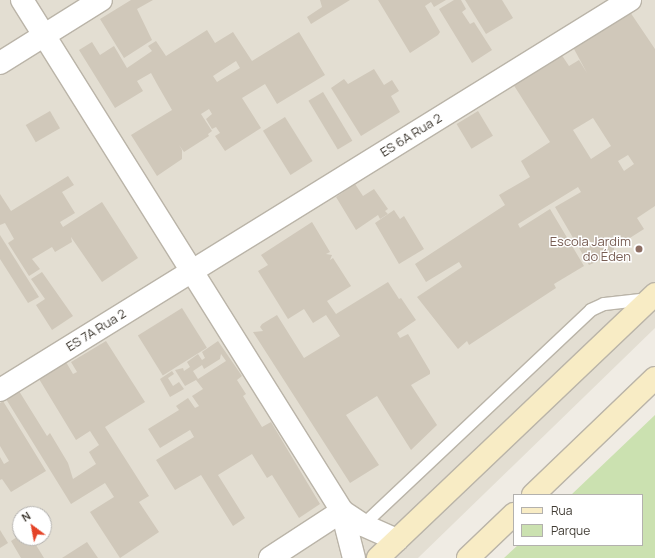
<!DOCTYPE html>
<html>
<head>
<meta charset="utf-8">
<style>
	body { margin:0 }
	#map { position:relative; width:655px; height:558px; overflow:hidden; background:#f0ece4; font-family:Manrope,sans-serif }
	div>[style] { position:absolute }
	.residential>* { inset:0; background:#e3ded2 }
	.green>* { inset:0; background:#cbe1b0 }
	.building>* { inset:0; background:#d0c8ba; transform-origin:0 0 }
	.roads { filter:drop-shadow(1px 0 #bab4a8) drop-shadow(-1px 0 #bab4a8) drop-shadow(0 1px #bab4a8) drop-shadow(0 -1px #bab4a8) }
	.service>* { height:12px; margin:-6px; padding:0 6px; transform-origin:6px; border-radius:6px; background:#fff }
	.minor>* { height:22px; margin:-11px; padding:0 11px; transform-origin:11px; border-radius:11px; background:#fff }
	.tertiary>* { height:22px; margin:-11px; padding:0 11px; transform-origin:11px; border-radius:11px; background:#fff }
	.secondary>* { height:22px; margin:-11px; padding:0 11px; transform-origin:11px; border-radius:11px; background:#f8ecc5 }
	.dots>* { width:11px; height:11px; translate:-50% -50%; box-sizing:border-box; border:2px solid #fff; border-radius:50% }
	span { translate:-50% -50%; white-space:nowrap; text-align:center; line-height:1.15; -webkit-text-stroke:3px #fff; paint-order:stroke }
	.street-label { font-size:13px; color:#413c34 }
	.education-label { font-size:13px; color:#785e54 }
	.right { translate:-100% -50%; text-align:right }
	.legend { position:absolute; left:513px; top:494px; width:130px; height:52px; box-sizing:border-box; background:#fff; border:1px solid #b3b1ae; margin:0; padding:5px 7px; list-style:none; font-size:12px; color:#413c34 }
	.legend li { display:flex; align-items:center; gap:8px; height:20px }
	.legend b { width:20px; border:1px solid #b3b1ae }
	.north { position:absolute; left:12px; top:506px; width:40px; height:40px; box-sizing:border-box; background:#fff; border:1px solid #b3b1ae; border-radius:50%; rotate:328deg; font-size:11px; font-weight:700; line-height:16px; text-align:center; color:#413c34 }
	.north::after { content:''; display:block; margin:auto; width:14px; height:18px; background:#e44327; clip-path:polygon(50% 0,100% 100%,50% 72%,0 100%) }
</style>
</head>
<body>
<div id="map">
	<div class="residential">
		<i style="clip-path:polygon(evenodd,0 0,655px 0,655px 328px,418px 558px,0 558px,0 0,20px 514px,44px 514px,44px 538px,20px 538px,20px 514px)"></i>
	</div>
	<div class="green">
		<i style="clip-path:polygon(655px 415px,655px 558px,504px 558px,518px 545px,642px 545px,642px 495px,571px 495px)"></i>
	</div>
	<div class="building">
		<i style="clip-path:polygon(131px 0,153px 0,137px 9px,152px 40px,124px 58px,100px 19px)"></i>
		<i style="clip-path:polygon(350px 0,311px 24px,307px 17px,322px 7px,320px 0)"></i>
		<i style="clip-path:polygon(378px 0,446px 0,434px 7px,431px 2px,425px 6px,440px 32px,438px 35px,410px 53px)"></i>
		<i style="clip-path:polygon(454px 0,461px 0,466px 9px,462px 12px,470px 24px,474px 22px,492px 50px,472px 63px,439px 9px)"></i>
		<i style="clip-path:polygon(465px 0,502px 0,513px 18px,486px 34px)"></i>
		<i style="clip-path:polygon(evenodd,630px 12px,655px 49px,655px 206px,637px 218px,644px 229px,614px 248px,614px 252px,605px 258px,589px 265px,555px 207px,581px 192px,578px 187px,518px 224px,520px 228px,550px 209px,584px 266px,554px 284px,556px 288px,469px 345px,467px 341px,458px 349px,417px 297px,462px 267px,459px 262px,426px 282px,415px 264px,505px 205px,499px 195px,530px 177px,521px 161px,550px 142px,513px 84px,561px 54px,569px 66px,579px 60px,587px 73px,574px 49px,576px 45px,630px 12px,593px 118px,611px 146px,591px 159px,573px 130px,593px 118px,630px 12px,628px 155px,634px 164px,624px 171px,618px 161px,628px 155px)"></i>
		<i style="clip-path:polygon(evenodd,207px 30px,215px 43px,233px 32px,252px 61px,299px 32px,325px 75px,277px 104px,265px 84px,242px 98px,261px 128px,225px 151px,215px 136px,220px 133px,216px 127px,212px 129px,206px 119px,212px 114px,209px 109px,201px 114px,212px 131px,208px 134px,209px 136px,184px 152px,179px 145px,182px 150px,182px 159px,157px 176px,131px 135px,172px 110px,157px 84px,151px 73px,137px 81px,143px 91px,115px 108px,79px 50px,92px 42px,100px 55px,114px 46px,127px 68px,152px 51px,148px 46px,156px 41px,166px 56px,207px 30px,236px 61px,240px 68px,217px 82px,213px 76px,236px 61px)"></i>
		<i style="clip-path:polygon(374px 69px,384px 85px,392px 80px,399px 91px,391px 96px,400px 112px,361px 136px,331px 88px,344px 79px,348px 84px)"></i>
		<i style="left:323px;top:92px;width:57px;height:17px;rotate:59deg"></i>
		<i style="left:50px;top:111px;width:20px;height:28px;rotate:60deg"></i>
		<i style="left:478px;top:111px;width:29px;height:25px;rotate:59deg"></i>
		<i style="left:285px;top:117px;width:52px;height:26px;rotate:58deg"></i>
		<i style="clip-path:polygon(68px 176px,74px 185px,62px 192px,75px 213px,60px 222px,63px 227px,102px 202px,138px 258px,102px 282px,71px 237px,72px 242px,55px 252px,52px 247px,32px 259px,40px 269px,29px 276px,8px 243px,14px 239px,5px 223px,0 225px,0 194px,11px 211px)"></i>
		<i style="clip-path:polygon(355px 184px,363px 196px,374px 189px,388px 209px,385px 211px,388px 214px,380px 219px,378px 215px,356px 230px,336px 197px)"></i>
		<i style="clip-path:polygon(394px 210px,400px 219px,404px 216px,424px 249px,399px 264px,375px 223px)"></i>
		<i style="clip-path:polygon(312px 222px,330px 252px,326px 254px,332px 255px,330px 260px,333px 258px,351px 286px,327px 301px,336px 314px,388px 282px,399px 299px,401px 298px,416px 320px,397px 333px,400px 338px,408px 334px,430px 371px,430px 374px,411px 385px,437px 425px,411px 450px,377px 396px,346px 415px,379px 465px,350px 483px,253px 332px,263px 331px,260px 327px,262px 324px,277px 315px,304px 358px,340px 336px,326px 315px,313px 323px,304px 309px,288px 319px,258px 271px,268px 265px,261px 255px)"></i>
		<i style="clip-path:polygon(0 235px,39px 297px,28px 303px,0 259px)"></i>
		<i style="clip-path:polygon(42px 272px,73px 316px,52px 330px,36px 305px,45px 299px,31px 279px)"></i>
		<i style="left:182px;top:308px;width:47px;height:52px;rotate:58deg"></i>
		<i style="clip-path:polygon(106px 341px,145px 402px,105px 427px,149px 496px,139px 502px,159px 532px,120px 558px,90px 512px,114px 497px,105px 483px,71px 504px,6px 399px,19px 391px,47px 436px,50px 433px,68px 463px,73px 479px,96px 464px,89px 452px,99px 445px,90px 431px,76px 440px,39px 379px,66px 362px,73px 374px,77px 372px,71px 362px)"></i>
		<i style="clip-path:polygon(evenodd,218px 341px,242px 376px,237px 380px,246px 394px,243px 396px,262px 427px,271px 422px,320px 504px,299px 518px,272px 475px,267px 478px,252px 454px,218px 475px,245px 518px,233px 526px,201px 475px,175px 490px,156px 460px,194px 437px,190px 430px,160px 448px,148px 429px,179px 410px,176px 406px,188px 398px,195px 408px,199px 406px,192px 396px,203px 389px,196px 380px,185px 386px,175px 370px,183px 368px,184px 371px,190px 367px,187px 362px,198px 354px,202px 360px,205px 358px,202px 352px,218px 341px,221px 354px,226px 361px,198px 379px,193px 371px,202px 365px,204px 369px,220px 359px,221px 354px)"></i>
		<i style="clip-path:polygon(172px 371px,174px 374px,168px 378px,173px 386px,179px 382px,184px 389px,170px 397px,160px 379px)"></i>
		<i style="clip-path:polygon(3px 401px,46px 471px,11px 492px,2px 479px,0 480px,0 457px,4px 464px,9px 461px,0 446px,0 403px)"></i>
		<i style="clip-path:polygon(0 530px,8px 543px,0 548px)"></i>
		<i style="clip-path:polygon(20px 535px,20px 538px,43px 538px,36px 545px,44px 558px,21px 558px,11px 541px)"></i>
		<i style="clip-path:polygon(87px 542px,98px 558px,62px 558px)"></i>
	</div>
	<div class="roads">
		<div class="service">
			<i style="left:363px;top:525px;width:313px;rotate:-43.3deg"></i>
			<i style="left:591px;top:310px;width:14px;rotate:-25deg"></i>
			<i style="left:604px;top:304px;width:44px;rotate:-6.5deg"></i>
		</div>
		<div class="minor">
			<i style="left:0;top:63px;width:119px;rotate:-32deg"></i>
			<i style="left:0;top:390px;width:741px;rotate:-31.76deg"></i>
			<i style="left:270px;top:558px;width:86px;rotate:-33.1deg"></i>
		</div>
		<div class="tertiary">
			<i style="left:22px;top:0;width:603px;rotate:57.94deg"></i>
			<i style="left:342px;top:511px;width:49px;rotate:75.7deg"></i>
			<i style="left:342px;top:511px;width:25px;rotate:34deg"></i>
			<i style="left:363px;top:525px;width:37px;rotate:24deg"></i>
		</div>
		<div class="secondary">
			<i style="left:533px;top:495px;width:169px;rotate:-43.8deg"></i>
			<i style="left:378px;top:558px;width:383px;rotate:-43.6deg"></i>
			<i style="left:468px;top:558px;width:64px;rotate:-43.7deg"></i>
		</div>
	</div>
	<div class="dots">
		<i style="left:639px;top:249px;background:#8d6e63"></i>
	</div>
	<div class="street-label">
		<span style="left:411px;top:135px;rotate:-32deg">ES 6A Rua 2</span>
		<span style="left:96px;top:330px;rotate:-32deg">ES 7A Rua 2</span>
	</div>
	<div class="education-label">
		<span class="right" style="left:631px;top:249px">Escola Jardim<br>do Éden</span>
	</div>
	<ul class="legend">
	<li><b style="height:5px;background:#f8ecc5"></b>Rua</li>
	<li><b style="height:11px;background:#cbe1b0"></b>Parque</li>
	</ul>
	<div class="north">N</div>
</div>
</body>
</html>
